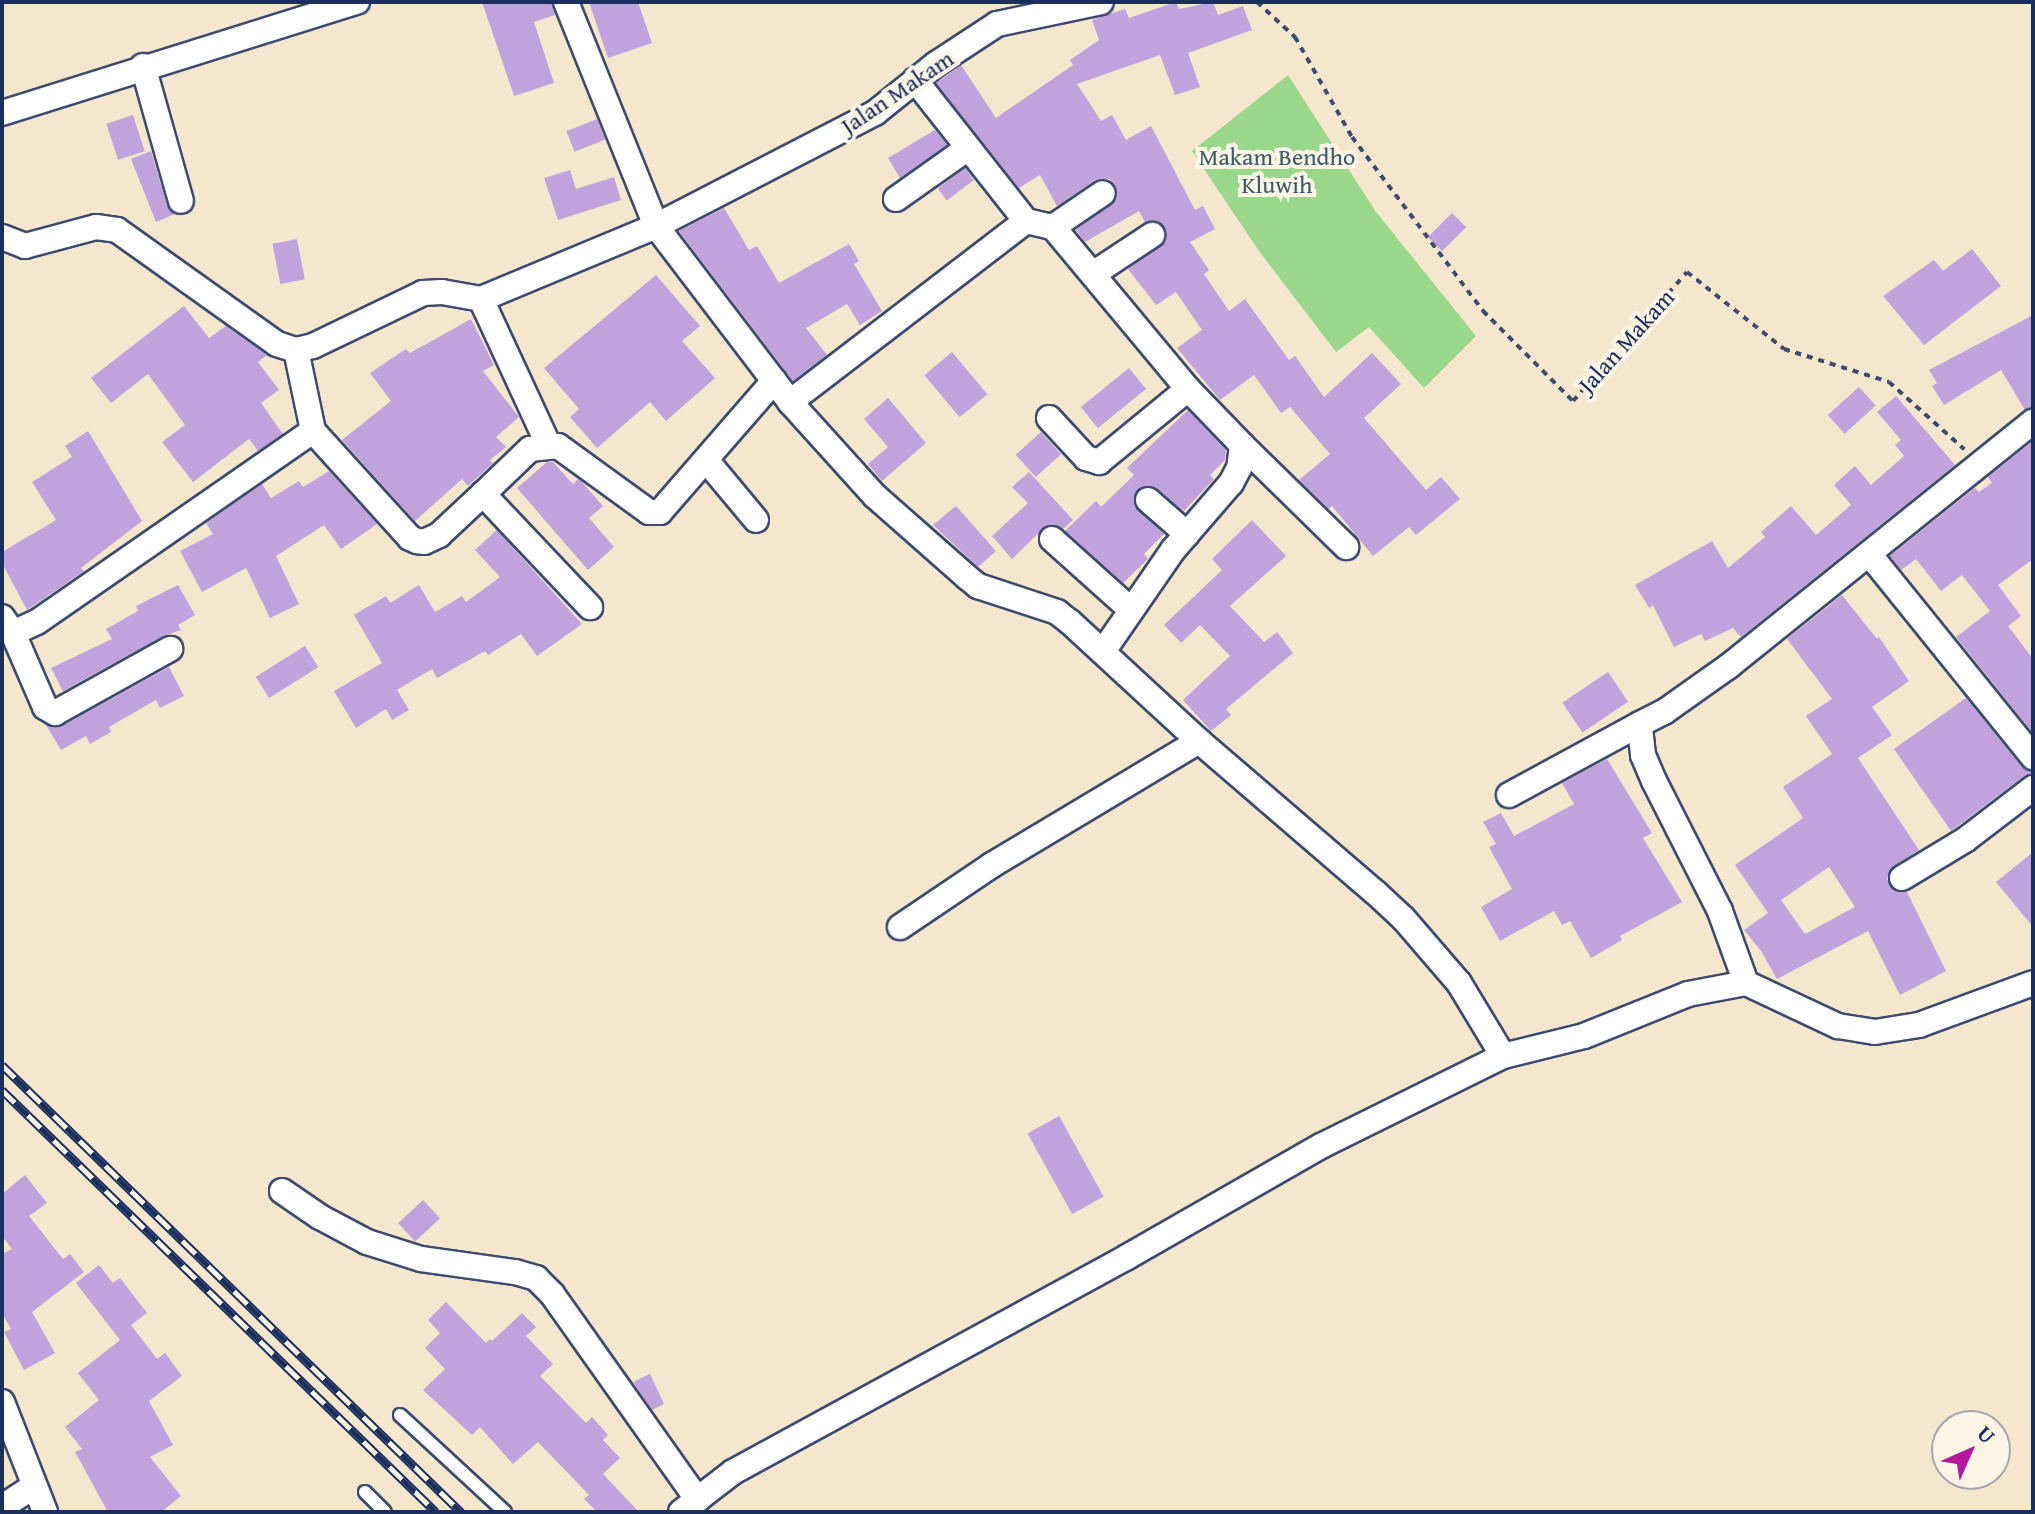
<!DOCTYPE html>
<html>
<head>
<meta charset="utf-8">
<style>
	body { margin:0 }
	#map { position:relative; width:2035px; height:1514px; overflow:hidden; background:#f5e7ce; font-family:"Gentium Book Plus",serif }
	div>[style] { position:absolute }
	.green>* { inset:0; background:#9ad78b }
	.building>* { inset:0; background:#c2a2dd; transform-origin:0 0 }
	.path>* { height:4px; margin-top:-2px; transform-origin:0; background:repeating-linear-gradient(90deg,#3c4b6f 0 6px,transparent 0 12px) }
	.roads { filter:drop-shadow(2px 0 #3c4b6f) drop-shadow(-2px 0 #3c4b6f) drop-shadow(0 2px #3c4b6f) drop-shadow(0 -2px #3c4b6f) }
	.service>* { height:12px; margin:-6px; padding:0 6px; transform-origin:6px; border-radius:6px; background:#fff }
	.minor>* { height:24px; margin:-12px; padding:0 12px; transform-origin:12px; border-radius:12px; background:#fff }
	.rail>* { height:9px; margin-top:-4.5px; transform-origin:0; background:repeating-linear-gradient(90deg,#fcf5e5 0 18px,#1b2f5e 0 36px); box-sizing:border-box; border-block:2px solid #1b2f5e }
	span { translate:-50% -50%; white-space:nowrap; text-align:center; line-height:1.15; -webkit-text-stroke:8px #fcf5e5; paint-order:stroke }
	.street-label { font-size:24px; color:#1b2f5e }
	.park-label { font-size:24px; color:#3b5969 }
	.frame { position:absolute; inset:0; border:4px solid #1b2f5e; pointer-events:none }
	.north { position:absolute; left:1931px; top:1410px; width:80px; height:80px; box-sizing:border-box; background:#fcf5e5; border:2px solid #a2a6af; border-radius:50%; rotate:45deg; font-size:22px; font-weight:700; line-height:32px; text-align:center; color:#1b2f5e }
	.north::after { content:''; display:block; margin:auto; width:28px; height:36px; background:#b5179e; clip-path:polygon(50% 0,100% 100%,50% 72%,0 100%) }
</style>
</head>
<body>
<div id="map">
	<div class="green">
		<i style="clip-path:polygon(1288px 75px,1376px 212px,1476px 336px,1424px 388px,1369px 327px,1336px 352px,1259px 251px,1192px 151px)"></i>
	</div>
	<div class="building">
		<i style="clip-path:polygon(482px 2px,551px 2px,555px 15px,534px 22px,554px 83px,514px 96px)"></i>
		<i style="clip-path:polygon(589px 2px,638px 2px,652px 43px,608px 58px)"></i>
		<i style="clip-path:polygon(1176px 2px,1179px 9px,1213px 2px,1218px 15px,1243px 6px,1252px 30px,1188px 53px,1200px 87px,1175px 95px,1160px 55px,1077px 84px,1101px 121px,1112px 115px,1126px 140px,1151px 126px,1195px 210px,1203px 206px,1215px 229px,1190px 242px,1209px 270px,1204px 274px,1229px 311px,1245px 299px,1289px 360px,1295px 356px,1324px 397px,1372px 353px,1401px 384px,1364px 418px,1426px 490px,1441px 477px,1460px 499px,1416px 535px,1409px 527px,1373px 556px,1332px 506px,1329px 509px,1299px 480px,1330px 454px,1290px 407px,1281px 413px,1254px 375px,1220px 400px,1177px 348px,1202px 330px,1176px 292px,1156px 305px,1128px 269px,1165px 242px,1164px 226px,1158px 221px,1145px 222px,1139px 211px,1085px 242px,1076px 230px,1116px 200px,1115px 184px,1109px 179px,1095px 180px,1057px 206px,1040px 175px,1019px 188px,936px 83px,961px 65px,996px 118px,1073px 65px,1070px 60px,1099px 40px,1092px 20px,1125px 9px,1129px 18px)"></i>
		<i style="left:133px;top:115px;width:38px;height:28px;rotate:72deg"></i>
		<i style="left:597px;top:119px;width:22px;height:33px;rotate:68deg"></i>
		<i style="clip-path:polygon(935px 130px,947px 145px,900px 178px,888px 158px)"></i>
		<i style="clip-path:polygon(151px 151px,167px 205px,175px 214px,156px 222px,131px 159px)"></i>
		<i style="left:965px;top:168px;width:15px;height:34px;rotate:53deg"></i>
		<i style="clip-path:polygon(570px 170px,576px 189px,614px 177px,621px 200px,558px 220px,544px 178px)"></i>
		<i style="clip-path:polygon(724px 208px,749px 250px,757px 246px,779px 283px,849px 244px,859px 261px,854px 264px,882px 311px,860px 325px,847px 304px,806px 328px,827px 355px,793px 381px,679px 231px)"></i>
		<i style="left:1452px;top:213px;width:20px;height:34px;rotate:45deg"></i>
		<i style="left:297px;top:239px;width:41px;height:25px;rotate:79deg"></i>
		<i style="clip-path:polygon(1972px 249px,2001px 286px,1924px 345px,1883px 296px,1934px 260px,1943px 271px)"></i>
		<i style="clip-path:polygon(656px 275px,700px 326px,682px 341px,715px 378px,666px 421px,650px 402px,597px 448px,570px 417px,579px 409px,544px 368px)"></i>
		<i style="clip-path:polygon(184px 306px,209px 338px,226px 326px,267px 355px,258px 362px,279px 390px,261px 403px,283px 434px,258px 451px,249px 439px,193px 482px,162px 442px,185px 425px,148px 374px,111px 403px,91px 378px)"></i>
		<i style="clip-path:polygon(2033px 315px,2033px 407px,2025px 410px,2001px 370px,1944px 405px,1932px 386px,1937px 383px,1929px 370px)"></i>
		<i style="clip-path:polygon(471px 319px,494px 365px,483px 371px,519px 417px,496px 437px,506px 447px,490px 460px,493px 463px,468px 486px,462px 479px,415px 521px,342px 440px,391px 401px,370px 373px,406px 349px,410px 353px)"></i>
		<i style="left:952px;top:352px;width:55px;height:36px;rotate:50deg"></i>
		<i style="left:1129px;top:368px;width:27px;height:62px;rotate:51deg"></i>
		<i style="left:1859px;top:387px;width:25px;height:42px;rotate:48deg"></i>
		<i style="clip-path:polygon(1896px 396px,1955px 465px,1741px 637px,1733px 628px,1705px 641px,1701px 634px,1674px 647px,1653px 605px,1649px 608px,1635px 585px,1712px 541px,1728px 568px,1765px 537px,1761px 532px,1791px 506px,1816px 535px,1851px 505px,1834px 485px,1855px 466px,1871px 485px,1904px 456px,1895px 445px,1901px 440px,1877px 412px)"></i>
		<i style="clip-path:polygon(888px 398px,926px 443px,882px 481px,868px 464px,888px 447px,864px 419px)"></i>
		<i style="clip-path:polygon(1188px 410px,1226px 450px,1225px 460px,1210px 475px,1214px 479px,1184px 511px,1152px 486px,1136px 491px,1134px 506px,1164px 534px,1144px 554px,1148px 559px,1123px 583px,1065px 531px,1096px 501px,1101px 507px,1134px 475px,1127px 468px)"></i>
		<i style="clip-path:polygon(88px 431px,142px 521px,81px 568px,84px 571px,27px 610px,2px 563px,2px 552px,56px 520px,32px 482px,72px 457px,65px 446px)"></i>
		<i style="left:1041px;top:432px;width:30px;height:34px;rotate:48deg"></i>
		<i style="clip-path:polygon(2033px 441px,2033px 559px,1998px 585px,2021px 616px,2008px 626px,2033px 659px,2033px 733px,1956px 637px,1990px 611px,1962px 575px,1941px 591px,1916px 559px,1901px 570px,1890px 556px,1975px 488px,1979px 492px,1992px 483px,1988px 477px)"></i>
		<i style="clip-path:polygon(547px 462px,553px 462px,573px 484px,578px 479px,581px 481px,603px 506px,589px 518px,614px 547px,588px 570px,517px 488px)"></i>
		<i style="clip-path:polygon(329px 471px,377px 524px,341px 549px,324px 525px,276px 556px,299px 604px,270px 618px,246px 568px,202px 592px,180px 551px,213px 534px,206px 523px,262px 484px,271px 498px,299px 481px,303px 487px)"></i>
		<i style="clip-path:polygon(1029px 472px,1073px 520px,1063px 529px,1047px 525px,1012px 559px,992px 536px,1028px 503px,1012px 487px)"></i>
		<i style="clip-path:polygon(956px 506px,996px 551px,978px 567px,933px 525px)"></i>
		<i style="clip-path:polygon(1252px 520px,1286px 556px,1230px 606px,1264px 642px,1277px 632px,1293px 653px,1226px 709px,1231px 715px,1211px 731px,1183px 700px,1230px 656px,1200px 625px,1181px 643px,1164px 625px,1222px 570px,1212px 559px)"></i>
		<i style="clip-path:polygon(497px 530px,582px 624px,537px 656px,521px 634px,488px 655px,485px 651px,437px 678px,432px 669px,397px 690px,409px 710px,392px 720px,386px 709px,356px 728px,334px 691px,382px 663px,354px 615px,386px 596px,390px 603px,419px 585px,435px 612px,462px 596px,466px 602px,500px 577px,475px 550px)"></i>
		<i style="clip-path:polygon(178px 585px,195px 615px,178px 625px,181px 630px,163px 636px,63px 691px,51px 668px,112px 639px,106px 629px,138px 611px,136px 606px)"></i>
		<i style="clip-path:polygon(evenodd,1842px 595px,1877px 639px,1879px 637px,1909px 681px,1872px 707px,1892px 735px,1858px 758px,1919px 850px,1894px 866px,1887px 879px,1894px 891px,1907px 892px,1946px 971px,1900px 995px,1868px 931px,1777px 979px,1761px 951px,1744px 930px,1768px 913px,1735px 865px,1803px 818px,1783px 787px,1832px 754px,1806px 716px,1832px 699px,1787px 639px,1842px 595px,1829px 867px,1855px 907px,1805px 934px,1781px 900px,1829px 867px)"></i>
		<i style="left:305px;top:646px;width:25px;height:58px;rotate:58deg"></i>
		<i style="clip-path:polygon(169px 667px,184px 696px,160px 708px,156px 700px,109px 727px,111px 732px,90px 744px,86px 736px,61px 750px,46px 725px,62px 726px)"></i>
		<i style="left:1608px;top:672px;width:36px;height:55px;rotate:56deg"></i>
		<i style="clip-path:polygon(1966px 698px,2021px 766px,2033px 773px,2024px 776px,1951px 831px,1894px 749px)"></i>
		<i style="clip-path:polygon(1607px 759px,1652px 833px,1643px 838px,1682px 902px,1620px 936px,1622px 940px,1591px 958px,1570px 921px,1562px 925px,1554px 911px,1500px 941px,1481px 907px,1512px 889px,1489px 847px,1496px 844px,1483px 822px,1501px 813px,1514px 836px,1574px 804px,1562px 783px)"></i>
		<i style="clip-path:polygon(2033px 852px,2033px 927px,1996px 882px)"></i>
		<i style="left:1059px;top:1116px;width:92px;height:36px;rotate:61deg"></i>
		<i style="clip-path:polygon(25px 1175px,47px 1203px,29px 1216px,63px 1259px,70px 1254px,84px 1272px,32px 1312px,55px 1353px,24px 1370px,4px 1332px,11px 1329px,2px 1313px,2px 1254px,12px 1249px,2px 1236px,2px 1194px)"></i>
		<i style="left:423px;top:1200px;width:25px;height:34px;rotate:47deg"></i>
		<i style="clip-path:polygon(99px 1265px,113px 1283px,120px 1278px,147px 1313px,131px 1325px,157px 1359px,165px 1353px,182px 1376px,149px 1401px,173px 1445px,150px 1457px,181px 1496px,161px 1512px,108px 1512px,75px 1452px,82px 1449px,65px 1427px,99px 1400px,78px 1373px,120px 1340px,76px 1283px)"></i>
		<i style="clip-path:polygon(446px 1302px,486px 1343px,490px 1339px,492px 1341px,522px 1313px,536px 1327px,526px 1336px,553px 1364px,540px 1376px,586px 1423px,592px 1417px,608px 1435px,603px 1440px,620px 1458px,603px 1474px,639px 1512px,597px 1512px,584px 1499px,589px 1495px,538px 1442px,513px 1464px,480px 1427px,472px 1435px,423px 1390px,445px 1369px,425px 1348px,440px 1333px,428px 1320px)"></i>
		<i style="clip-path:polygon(650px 1374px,664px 1404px,652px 1410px,633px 1382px)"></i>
	</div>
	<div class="path">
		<i style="left:1257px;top:2px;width:52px;rotate:42.6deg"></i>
		<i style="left:1295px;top:37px;width:115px;rotate:60.3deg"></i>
		<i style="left:1352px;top:137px;width:218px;rotate:53deg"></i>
		<i style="left:1483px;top:311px;width:127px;rotate:45deg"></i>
		<i style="left:1573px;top:401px;width:172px;rotate:-48.5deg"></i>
		<i style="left:1687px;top:272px;width:124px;rotate:38.4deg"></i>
		<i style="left:1784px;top:349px;width:110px;rotate:17.4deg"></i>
		<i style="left:1889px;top:382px;width:101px;rotate:41.8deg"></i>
	</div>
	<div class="roads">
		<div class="service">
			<i style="left:400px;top:1415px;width:143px;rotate:42.7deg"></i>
			<i style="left:365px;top:1492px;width:28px;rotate:45deg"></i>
		</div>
		<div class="minor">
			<i style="left:566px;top:2px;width:241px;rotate:68.1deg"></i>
			<i style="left:656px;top:226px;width:221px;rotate:52.7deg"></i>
			<i style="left:790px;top:402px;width:127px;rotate:47.9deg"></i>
			<i style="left:875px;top:496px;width:124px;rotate:41.4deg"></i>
			<i style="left:968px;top:578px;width:13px;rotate:39deg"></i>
			<i style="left:978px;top:586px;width:83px;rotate:18.2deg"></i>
			<i style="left:1057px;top:612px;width:16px;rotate:38deg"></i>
			<i style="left:1070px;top:622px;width:176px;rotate:42.7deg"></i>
			<i style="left:1199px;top:741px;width:233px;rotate:40.7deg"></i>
			<i style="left:1376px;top:893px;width:37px;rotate:43deg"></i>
			<i style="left:1403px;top:918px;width:86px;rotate:49.3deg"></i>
			<i style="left:1459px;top:983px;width:85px;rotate:58.9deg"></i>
			<i style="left:143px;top:66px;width:140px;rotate:74.3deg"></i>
			<i style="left:915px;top:80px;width:179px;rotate:51.8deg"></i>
			<i style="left:2px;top:113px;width:372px;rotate:-17.4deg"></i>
			<i style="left:896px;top:199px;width:88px;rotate:-35.3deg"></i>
			<i style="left:1053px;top:227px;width:60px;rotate:-34.2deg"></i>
			<i style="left:2px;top:237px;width:25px;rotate:21deg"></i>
			<i style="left:25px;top:246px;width:73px;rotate:-15deg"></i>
			<i style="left:96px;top:227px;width:21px;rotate:8deg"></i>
			<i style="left:117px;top:230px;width:196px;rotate:35.5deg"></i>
			<i style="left:277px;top:344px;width:20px;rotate:18deg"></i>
			<i style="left:296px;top:350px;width:83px;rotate:78.1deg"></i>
			<i style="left:1093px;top:274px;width:71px;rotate:-33.5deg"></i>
			<i style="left:481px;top:299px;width:162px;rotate:65.2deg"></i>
			<i style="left:296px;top:350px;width:17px;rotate:-13deg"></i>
			<i style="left:313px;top:346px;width:122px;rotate:-25.7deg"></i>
			<i style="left:423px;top:293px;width:19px;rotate:-3deg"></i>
			<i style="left:442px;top:292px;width:40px;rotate:10deg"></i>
			<i style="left:481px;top:299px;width:190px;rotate:-22.6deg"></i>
			<i style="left:656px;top:226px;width:246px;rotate:-27.3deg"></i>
			<i style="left:875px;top:113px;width:78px;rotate:-38.8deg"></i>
			<i style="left:936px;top:64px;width:73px;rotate:-33.3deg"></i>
			<i style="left:997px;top:24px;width:106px;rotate:-11.9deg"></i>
			<i style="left:790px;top:402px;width:297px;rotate:-37.5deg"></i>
			<i style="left:1026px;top:221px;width:28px;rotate:13deg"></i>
			<i style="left:1053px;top:227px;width:211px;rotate:50.2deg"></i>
			<i style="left:1188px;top:389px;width:78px;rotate:46deg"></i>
			<i style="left:1242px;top:445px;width:23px;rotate:97deg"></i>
			<i style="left:1239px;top:468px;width:17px;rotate:118deg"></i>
			<i style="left:1231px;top:483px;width:89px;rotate:130.9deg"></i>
			<i style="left:1173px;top:550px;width:121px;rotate:124.6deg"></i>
			<i style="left:1049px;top:418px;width:54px;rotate:47.2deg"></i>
			<i style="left:1086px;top:458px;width:14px;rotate:17deg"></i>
			<i style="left:1099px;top:462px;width:115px;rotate:-39.4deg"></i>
			<i style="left:1242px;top:445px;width:146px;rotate:44.4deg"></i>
			<i style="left:706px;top:460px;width:78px;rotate:50.2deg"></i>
			<i style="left:483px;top:494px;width:65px;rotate:-43.8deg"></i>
			<i style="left:530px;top:449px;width:28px;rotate:-6deg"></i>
			<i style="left:558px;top:446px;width:112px;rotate:36deg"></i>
			<i style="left:649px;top:512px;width:11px"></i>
			<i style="left:660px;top:512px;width:174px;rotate:-49deg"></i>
			<i style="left:1148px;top:500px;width:52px;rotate:41.1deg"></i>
			<i style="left:1052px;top:539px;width:105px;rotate:41.9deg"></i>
			<i style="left:1870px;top:555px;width:260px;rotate:51.1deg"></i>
			<i style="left:2px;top:617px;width:19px;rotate:55deg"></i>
			<i style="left:13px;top:633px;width:26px;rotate:-25deg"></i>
			<i style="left:37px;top:622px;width:336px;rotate:-34.7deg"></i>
			<i style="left:313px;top:431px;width:144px;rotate:47.8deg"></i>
			<i style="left:410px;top:538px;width:8px;rotate:23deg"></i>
			<i style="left:417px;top:541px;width:7px;rotate:8deg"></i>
			<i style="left:424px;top:542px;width:17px;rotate:-25deg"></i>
			<i style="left:439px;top:535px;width:60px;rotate:-43deg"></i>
			<i style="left:483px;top:494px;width:156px;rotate:46.6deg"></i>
			<i style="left:13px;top:633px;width:81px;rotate:66.6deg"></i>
			<i style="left:45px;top:707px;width:12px;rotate:31deg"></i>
			<i style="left:55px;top:713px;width:132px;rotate:-29.1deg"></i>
			<i style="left:1509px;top:795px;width:149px;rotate:-28.5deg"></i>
			<i style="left:1902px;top:878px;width:74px;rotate:-31.1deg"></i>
			<i style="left:1965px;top:840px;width:86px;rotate:-37.4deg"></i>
			<i style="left:900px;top:927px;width:111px;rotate:-34deg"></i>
			<i style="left:992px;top:865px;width:241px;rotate:-30.9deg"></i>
			<i style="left:1746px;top:983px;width:77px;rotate:-109.9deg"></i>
			<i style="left:1720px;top:911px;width:146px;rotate:-116.9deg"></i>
			<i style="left:1654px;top:781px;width:28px;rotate:-113deg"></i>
			<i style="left:1643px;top:755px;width:31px;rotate:-96deg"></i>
			<i style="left:1640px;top:724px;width:27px;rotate:-27deg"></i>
			<i style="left:1664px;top:712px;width:80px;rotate:-35.3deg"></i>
			<i style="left:1729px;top:666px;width:390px;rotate:-38.8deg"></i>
			<i style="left:282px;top:1191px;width:46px;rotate:34.4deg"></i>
			<i style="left:320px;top:1217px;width:53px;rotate:28deg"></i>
			<i style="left:367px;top:1242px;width:57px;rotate:17.5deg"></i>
			<i style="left:421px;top:1259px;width:95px;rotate:7.9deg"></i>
			<i style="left:515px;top:1272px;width:22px;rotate:16deg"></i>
			<i style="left:536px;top:1278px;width:23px;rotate:45deg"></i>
			<i style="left:552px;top:1294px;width:252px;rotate:54.7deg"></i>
			<i style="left:2px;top:1402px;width:118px;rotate:68.6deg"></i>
			<i style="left:2px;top:1507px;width:37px;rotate:-33deg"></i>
			<i style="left:681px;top:1512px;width:66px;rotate:-37.6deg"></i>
			<i style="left:733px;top:1472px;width:449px;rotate:-28.6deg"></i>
			<i style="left:1127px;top:1257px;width:224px;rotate:-29.8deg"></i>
			<i style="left:1321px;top:1146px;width:203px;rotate:-26.3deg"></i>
			<i style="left:1503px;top:1056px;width:83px;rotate:-13.9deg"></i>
			<i style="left:1584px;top:1036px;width:112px;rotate:-22deg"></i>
			<i style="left:1688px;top:994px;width:59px;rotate:-10.7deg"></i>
			<i style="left:1746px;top:983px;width:102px;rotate:25.1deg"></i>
			<i style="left:1838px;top:1026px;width:37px;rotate:9deg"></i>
			<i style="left:1875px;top:1032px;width:45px;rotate:-9deg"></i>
			<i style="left:1919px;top:1025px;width:121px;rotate:-20.2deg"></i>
		</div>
	</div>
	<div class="rail">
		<i style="left:2px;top:1065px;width:641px;rotate:44.24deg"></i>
		<i style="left:2px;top:1090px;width:605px;rotate:44.2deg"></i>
	</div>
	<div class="street-label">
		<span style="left:897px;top:92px;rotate:-34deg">Jalan Makam</span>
		<span style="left:1626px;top:341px;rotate:-48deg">Jalan Makam</span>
	</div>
	<div class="park-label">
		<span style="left:1277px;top:171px">Makam Bendho<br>Kluwih</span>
	</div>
	<div class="frame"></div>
	<div class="north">U</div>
</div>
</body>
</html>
